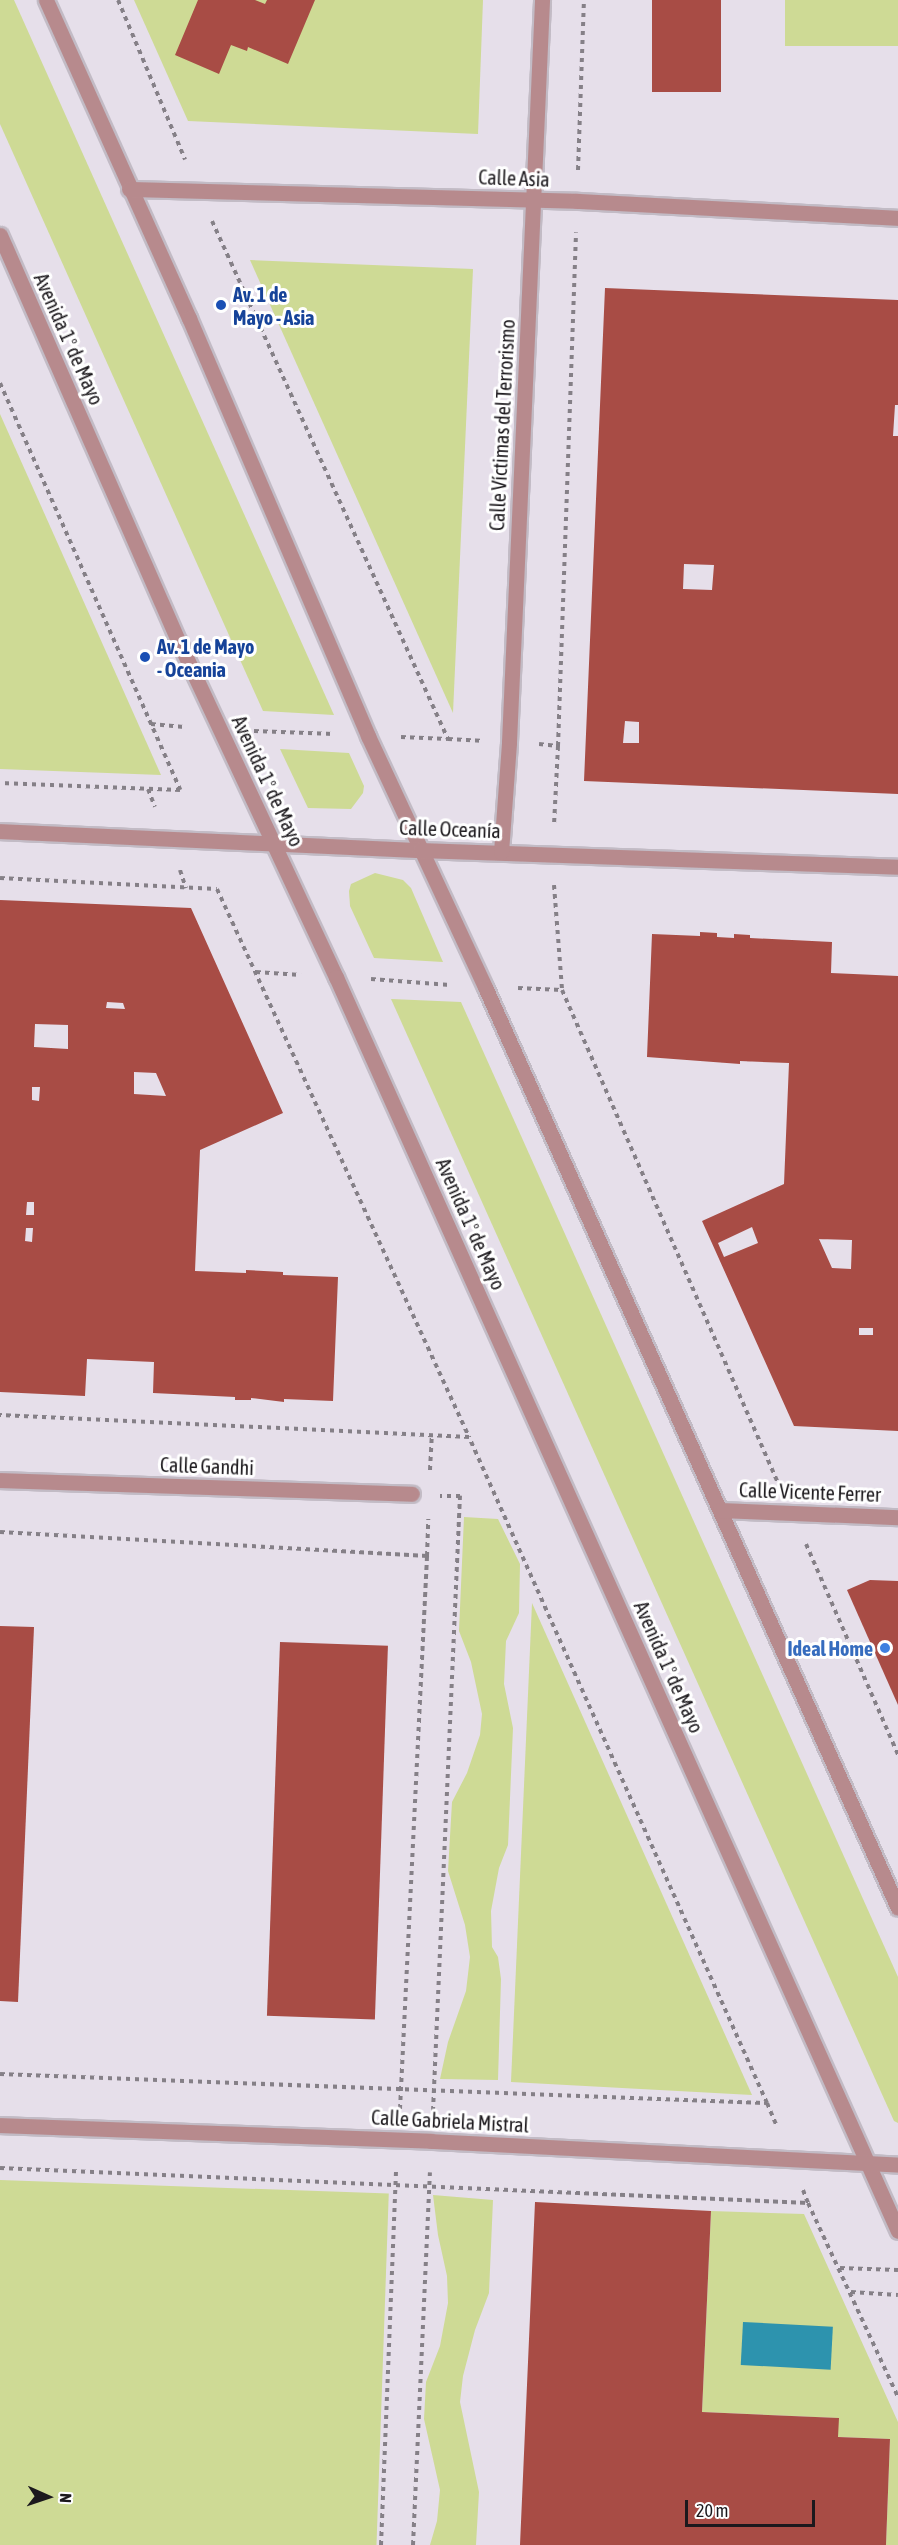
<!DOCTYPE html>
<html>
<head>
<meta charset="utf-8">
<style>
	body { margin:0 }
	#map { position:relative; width:898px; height:2545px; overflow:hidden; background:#e6dfea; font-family:"Asap Condensed",sans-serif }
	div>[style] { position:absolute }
	.green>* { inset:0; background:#ceda95; transform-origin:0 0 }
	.water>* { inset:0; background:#2d93ae; transform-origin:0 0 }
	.building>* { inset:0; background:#a84c45; transform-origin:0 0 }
	.path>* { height:4px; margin-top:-2px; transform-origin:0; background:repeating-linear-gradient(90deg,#858087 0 4.5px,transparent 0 9px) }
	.roads { filter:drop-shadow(2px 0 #c2bbc5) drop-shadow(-2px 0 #c2bbc5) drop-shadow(0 2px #c2bbc5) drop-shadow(0 -2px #c2bbc5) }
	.minor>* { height:15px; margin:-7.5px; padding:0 7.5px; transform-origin:7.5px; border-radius:7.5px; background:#b78a8d }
	.dots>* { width:16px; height:16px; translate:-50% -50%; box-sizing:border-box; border:3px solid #fff; border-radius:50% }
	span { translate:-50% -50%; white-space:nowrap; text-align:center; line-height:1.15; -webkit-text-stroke:6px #fff; paint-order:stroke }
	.street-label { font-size:20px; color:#1c191d }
	.transit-label { font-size:20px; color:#164399; font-weight:700 }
	.left { translate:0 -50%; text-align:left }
	.shop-label { font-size:20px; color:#366cbe; font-weight:700 }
	.right { translate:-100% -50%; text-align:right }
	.north { position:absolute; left:18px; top:2467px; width:60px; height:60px; -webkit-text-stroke:4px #fff; paint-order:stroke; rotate:93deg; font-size:16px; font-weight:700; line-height:24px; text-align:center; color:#1c191d }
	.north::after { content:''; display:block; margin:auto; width:21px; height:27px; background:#1c191d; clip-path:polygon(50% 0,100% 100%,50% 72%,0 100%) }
	.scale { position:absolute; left:685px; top:2500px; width:130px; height:27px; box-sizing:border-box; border:3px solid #1c191d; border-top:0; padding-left:8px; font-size:18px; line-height:21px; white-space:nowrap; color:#1c191d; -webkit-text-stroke:4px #fff; paint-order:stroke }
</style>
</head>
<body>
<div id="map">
	<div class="green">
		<i style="clip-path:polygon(0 0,14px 0,334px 715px,263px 711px,0 124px)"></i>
		<i style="clip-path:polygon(134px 0,483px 0,478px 134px,188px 121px)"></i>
		<i style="left:785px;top:0;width:113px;height:46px"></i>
		<i style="clip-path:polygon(250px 260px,473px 269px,453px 713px)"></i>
		<i style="clip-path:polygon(0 414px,161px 775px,0 769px)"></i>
		<i style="clip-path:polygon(280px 749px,349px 753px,364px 786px,363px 793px,351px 809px,308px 808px)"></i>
		<i style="clip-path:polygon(375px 873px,403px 880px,411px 888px,443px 962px,374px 958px,350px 906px,349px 891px,351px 884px)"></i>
		<i style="clip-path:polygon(391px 999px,461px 1002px,898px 1977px,898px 2123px,894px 2121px)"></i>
		<i style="clip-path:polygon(464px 1517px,498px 1519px,520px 1564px,519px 1613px,506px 1641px,504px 1684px,513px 1728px,508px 1845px,499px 1868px,491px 1911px,492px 1947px,498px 1957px,501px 1979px,498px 2080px,440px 2079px,448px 2042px,466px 1991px,470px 1957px,465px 1925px,448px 1871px,452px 1802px,467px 1773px,480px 1735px,482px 1714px,471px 1662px,459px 1631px)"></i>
		<i style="clip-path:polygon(532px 1603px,752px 2095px,511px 2082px)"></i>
		<i style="left:0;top:2180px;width:389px;height:365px;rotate:2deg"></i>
		<i style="clip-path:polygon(433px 2195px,493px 2200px,489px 2293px,475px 2330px,463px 2376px,460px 2402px,479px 2492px,476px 2545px,430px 2545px,437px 2521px,440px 2490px,424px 2419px,426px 2382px,440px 2346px,448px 2303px,447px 2276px,438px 2235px)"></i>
		<i style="clip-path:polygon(711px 2211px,804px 2214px,898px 2422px,898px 2545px,886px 2545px,890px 2439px,838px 2437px,838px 2418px,702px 2412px)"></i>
	</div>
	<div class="water">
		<i style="left:743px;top:2322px;width:90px;height:43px;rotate:3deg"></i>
	</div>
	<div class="building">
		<i style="clip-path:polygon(198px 0,255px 0,265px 4px,267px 0,315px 0,288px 64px,248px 47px,247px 51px,231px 45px,219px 74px,175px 55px)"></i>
		<i style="left:652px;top:0;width:69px;height:92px"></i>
		<i style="clip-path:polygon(evenodd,605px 288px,898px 300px,898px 405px,895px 405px,893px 436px,898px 436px,898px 794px,584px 781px,605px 288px,684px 564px,714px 565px,712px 590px,683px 589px,684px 564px,605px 288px,625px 721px,639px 722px,639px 743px,623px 743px,625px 721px)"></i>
		<i style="clip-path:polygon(evenodd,0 900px,191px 908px,283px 1113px,200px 1150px,195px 1271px,246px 1273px,246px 1270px,283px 1272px,283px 1275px,338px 1277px,333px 1401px,284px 1399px,284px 1402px,251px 1398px,251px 1400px,235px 1400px,235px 1397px,153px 1393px,154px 1362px,87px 1359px,85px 1396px,0 1392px,0 900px,107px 1002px,123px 1003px,125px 1009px,106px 1008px,107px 1002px,0 900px,35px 1024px,68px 1025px,68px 1049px,34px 1047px,35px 1024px,0 900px,134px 1072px,156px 1073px,166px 1096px,134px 1094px,134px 1072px,0 900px,32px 1087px,40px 1087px,39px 1101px,32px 1100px,32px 1087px,0 900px,27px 1202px,34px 1202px,34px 1215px,26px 1215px,27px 1202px,0 900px,26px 1228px,33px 1228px,32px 1242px,25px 1241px,26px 1228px)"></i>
		<i style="clip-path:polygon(evenodd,700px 932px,717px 933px,717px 937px,734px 938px,734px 934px,750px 935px,750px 938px,832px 942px,831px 973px,898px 976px,898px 1431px,794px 1426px,702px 1221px,784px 1184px,789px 1063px,740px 1061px,740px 1064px,647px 1057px,652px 934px,700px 936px,700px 932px,752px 1227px,758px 1243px,724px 1257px,718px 1243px,752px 1227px,700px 932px,819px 1239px,852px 1240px,851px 1269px,832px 1268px,819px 1239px,700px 932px,859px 1328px,873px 1328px,873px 1335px,859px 1335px,859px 1328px)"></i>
		<i style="clip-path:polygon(870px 1580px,898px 1581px,898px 1705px,847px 1590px)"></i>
		<i style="clip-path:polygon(0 1626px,34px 1627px,18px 2002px,0 2001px)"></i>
		<i style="left:280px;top:1642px;width:108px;height:374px;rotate:2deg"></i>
		<i style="clip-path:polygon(535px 2202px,711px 2211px,702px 2412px,839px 2418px,838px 2437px,890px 2439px,886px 2545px,520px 2545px)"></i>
	</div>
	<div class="path">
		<i style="left:118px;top:0;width:173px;rotate:67.2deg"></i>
		<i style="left:578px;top:170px;width:170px;rotate:-88deg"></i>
		<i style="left:212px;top:221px;width:569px;rotate:65.51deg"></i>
		<i style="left:448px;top:739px;width:33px;rotate:3deg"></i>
		<i style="left:0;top:383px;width:445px;rotate:66.1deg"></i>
		<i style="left:180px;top:790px;width:180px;rotate:-177.8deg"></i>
		<i style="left:151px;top:724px;width:36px;rotate:5deg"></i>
		<i style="left:254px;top:731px;width:80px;rotate:2.1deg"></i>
		<i style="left:401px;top:737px;width:47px;rotate:2.4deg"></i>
		<i style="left:539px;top:744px;width:19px;rotate:6deg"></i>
		<i style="left:558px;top:746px;width:78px;rotate:92.9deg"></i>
		<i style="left:558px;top:746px;width:514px;rotate:-87.99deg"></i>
		<i style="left:148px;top:789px;width:19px;rotate:69deg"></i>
		<i style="left:180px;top:870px;width:19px;rotate:72deg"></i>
		<i style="left:0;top:878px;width:217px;rotate:2.9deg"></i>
		<i style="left:217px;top:889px;width:603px;rotate:65.3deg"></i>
		<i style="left:469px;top:1437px;width:470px;rotate:-177.3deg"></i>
		<i style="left:554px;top:885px;width:105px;rotate:85.6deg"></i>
		<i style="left:562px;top:990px;width:538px;rotate:66.34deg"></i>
		<i style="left:256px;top:972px;width:45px;rotate:3.8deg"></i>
		<i style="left:371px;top:979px;width:79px;rotate:4.3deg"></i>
		<i style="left:518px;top:988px;width:44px;rotate:2.6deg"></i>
		<i style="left:430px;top:1470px;width:35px;rotate:-87deg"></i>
		<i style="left:0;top:1532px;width:428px;rotate:3.2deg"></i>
		<i style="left:427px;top:1556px;width:37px;rotate:-88deg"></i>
		<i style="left:806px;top:1544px;width:230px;rotate:66.4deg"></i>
		<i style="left:0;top:2074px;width:768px;rotate:2.17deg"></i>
		<i style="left:767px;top:2103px;width:730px;rotate:-114.11deg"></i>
		<i style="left:767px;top:2103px;width:26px;rotate:67deg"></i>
		<i style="left:400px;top:2109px;width:554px;rotate:-87.2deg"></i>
		<i style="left:433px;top:2111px;width:616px;rotate:-87.49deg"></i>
		<i style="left:460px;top:1496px;width:20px;rotate:180deg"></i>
		<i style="left:0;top:2168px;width:809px;rotate:2.48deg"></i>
		<i style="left:808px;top:2203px;width:214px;rotate:65.1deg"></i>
		<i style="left:803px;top:2190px;width:14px;rotate:69deg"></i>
		<i style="left:840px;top:2268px;width:58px;rotate:2deg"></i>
		<i style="left:851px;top:2292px;width:47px;rotate:3.7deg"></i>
		<i style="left:381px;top:2545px;width:374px;rotate:-87.7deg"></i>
		<i style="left:413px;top:2545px;width:373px;rotate:-87.4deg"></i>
	</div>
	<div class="roads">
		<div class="minor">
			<i style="left:46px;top:0;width:349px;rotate:65.8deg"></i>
			<i style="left:189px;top:318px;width:455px;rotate:66.8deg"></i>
			<i style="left:368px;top:736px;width:277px;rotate:65deg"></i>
			<i style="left:485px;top:987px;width:1009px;rotate:65.85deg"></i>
			<i style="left:129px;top:189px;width:448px;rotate:1.5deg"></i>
			<i style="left:577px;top:201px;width:321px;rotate:3deg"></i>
			<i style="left:0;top:235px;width:445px;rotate:66.3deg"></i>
			<i style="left:179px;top:642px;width:370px;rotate:64.9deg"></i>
			<i style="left:336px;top:977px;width:1374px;rotate:65.86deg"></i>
			<i style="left:0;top:831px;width:420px;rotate:2.6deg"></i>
			<i style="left:420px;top:850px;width:478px;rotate:2deg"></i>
			<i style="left:501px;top:852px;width:110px;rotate:-85.8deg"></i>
			<i style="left:509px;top:742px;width:743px;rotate:-87.45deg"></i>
			<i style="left:0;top:1480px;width:412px;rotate:1.9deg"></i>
			<i style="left:720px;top:1510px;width:178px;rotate:2.3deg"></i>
			<i style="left:0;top:2125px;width:431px;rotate:2.1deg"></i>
			<i style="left:431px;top:2141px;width:468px;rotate:2.9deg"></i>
		</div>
	</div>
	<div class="dots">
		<i style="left:221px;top:305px;background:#1a4fb4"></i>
		<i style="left:145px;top:657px;background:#1a4fb4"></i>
		<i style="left:885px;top:1648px;background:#3f7fe0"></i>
	</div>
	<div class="street-label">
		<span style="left:514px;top:178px;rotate:2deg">Calle Asia</span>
		<span style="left:69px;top:339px;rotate:66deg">Avenida 1º de Mayo</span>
		<span style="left:502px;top:425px;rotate:-87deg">Calle Víctimas del Terrorismo</span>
		<span style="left:268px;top:781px;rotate:65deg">Avenida 1º de Mayo</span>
		<span style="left:450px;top:829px;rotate:2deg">Calle Oceanía</span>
		<span style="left:471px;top:1224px;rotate:66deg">Avenida 1º de Mayo</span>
		<span style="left:207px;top:1466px;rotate:2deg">Calle Gandhi</span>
		<span style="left:810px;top:1492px;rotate:2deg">Calle Vicente Ferrer</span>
		<span style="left:669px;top:1667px;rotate:66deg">Avenida 1º de Mayo</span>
		<span style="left:450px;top:2121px;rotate:3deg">Calle Gabriela Mistral</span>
	</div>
	<div class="transit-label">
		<span class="left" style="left:233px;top:306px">Av. 1 de<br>Mayo - Asia</span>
		<span class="left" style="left:157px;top:658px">Av. 1 de Mayo<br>- Oceania</span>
	</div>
	<div class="shop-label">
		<span class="right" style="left:873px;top:1648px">Ideal Home</span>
	</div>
	<div class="north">N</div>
	<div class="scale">20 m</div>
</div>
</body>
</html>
